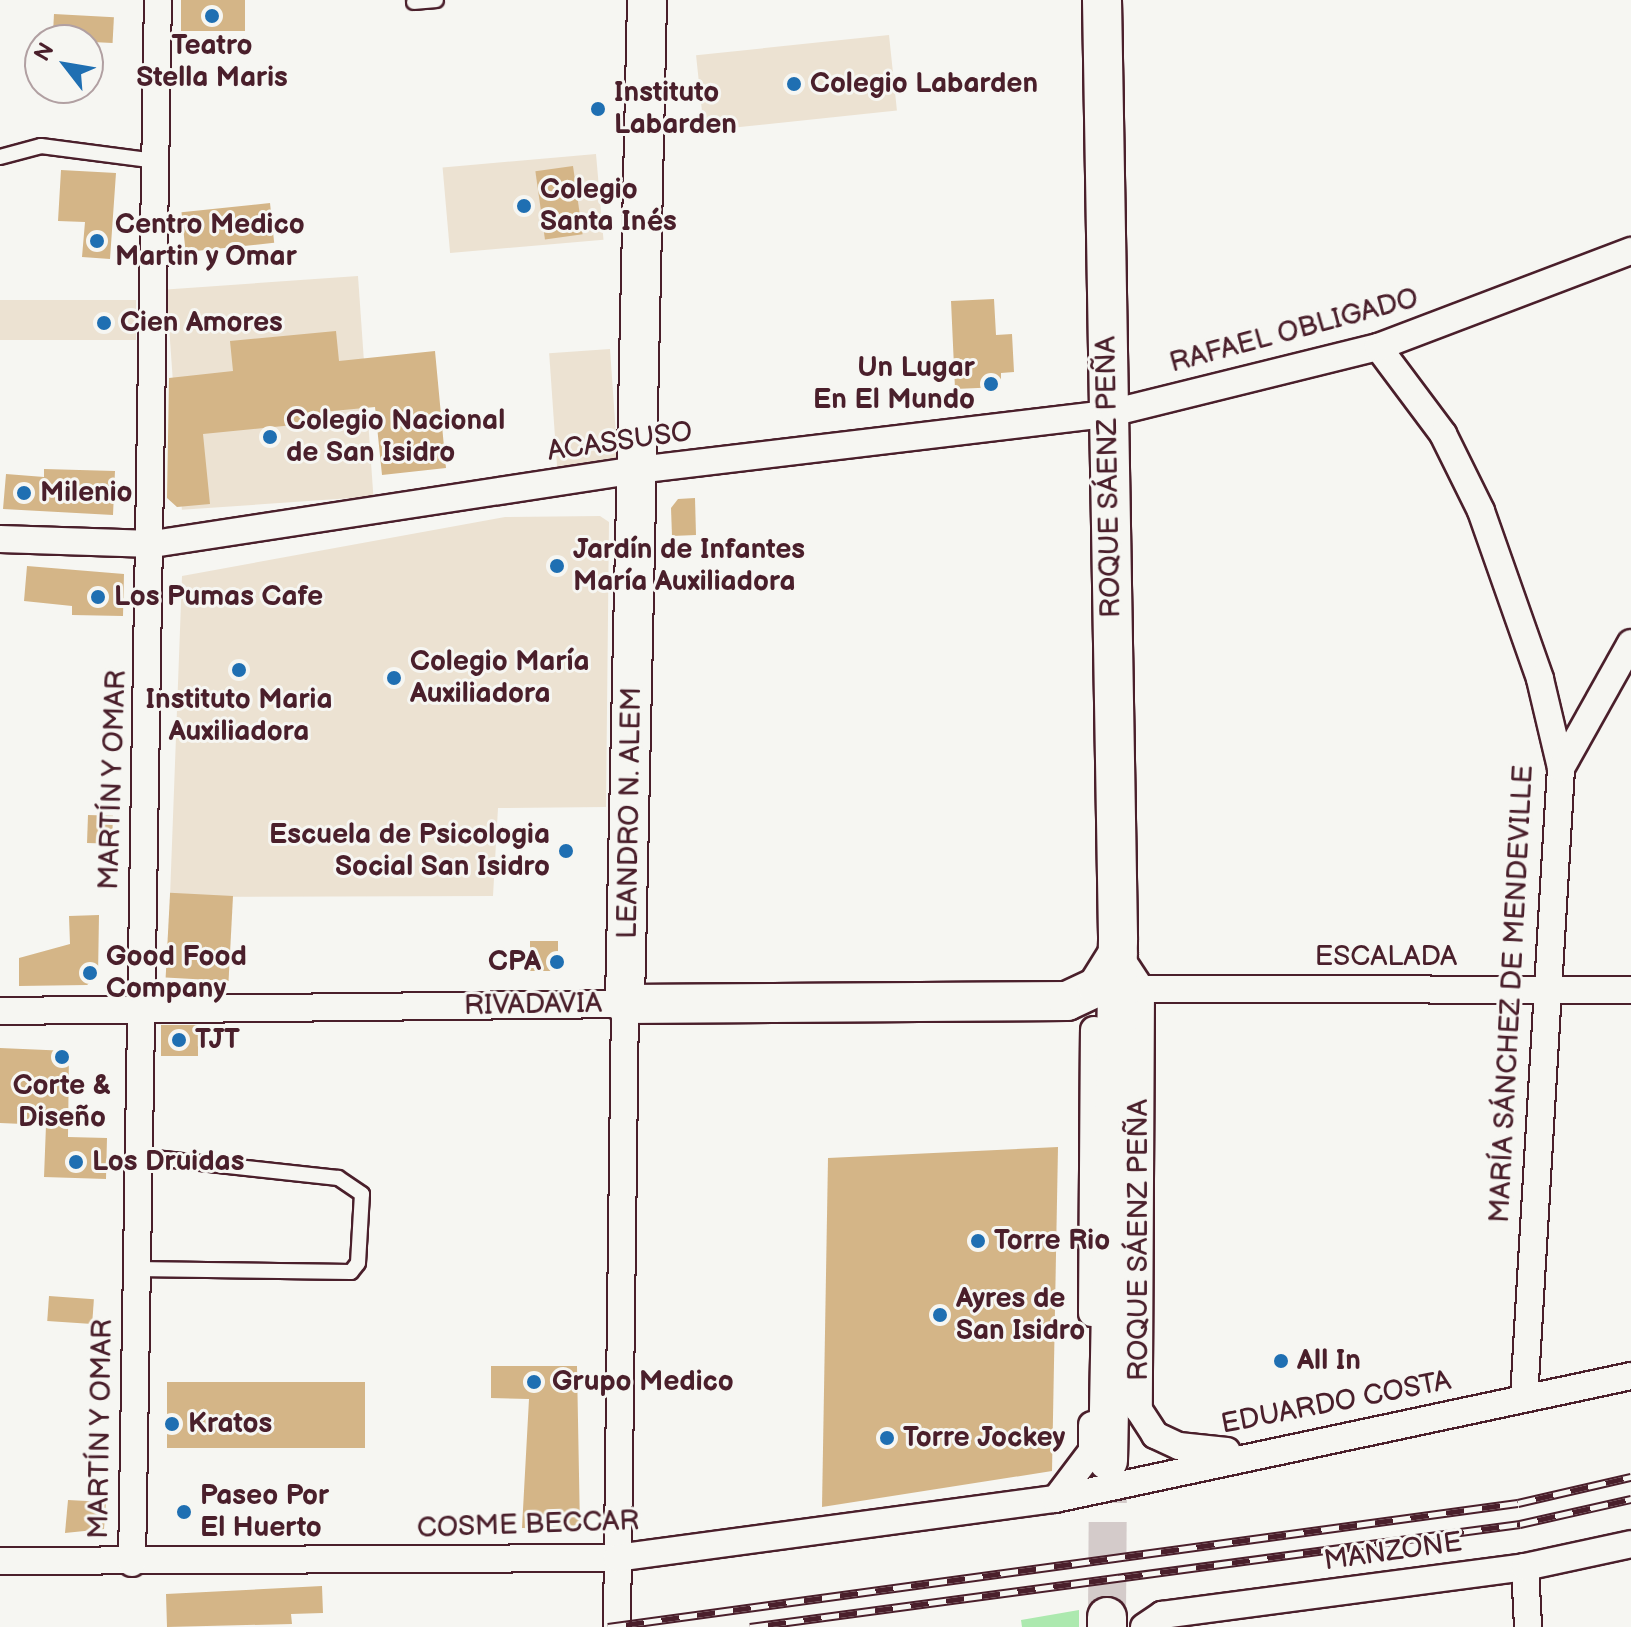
<!DOCTYPE html>
<html>
<head>
<meta charset="utf-8">
<style>
	body { margin:0 }
	#map { position:relative; width:1631px; height:1627px; overflow:hidden; background:#f6f6f2; font-family:"Balsamiq Sans",sans-serif }
	div>[style] { position:absolute }
	.built>* { inset:0; background:#ece2d2; transform-origin:0 0 }
	.green>* { inset:0; background:#ace9af }
	.building>* { inset:0; background:#d4b587; transform-origin:0 0 }
	.secondary-tunnel>* { height:38px; margin-top:-19px; transform-origin:0; background:repeating-linear-gradient(90deg,#d4cbca 0 38px,transparent 0 57px) }
	.roads { filter:drop-shadow(2px 0 #4a1f2b) drop-shadow(-2px 0 #4a1f2b) drop-shadow(0 2px #4a1f2b) drop-shadow(0 -2px #4a1f2b) }
	.lane>* { height:14px; margin:-7px; padding:0 7px; transform-origin:7px; border-radius:7px; background:#f6f6f2 }
	.street>* { height:26px; margin:-13px; padding:0 13px; transform-origin:13px; border-radius:13px; background:#f6f6f2 }
	.secondary>* { height:38px; margin:-19px; padding:0 19px; transform-origin:19px; border-radius:19px; background:#f6f6f2 }
	.rail>* { height:9px; margin-top:-4.5px; transform-origin:0; background:repeating-linear-gradient(90deg,#f6f6f2 0 18px,#4a1f2b 0 36px); box-sizing:border-box; border-block:2px solid #4a1f2b }
	.dots>* { width:22px; height:22px; translate:-50% -50%; box-sizing:border-box; border:4px solid #f6f6f2; border-radius:50% }
	span { translate:-50% -50%; white-space:nowrap; text-align:center; line-height:1.15; -webkit-text-stroke:6px #f6f6f2; paint-order:stroke }
	.poi-label { font-size:28px; color:#4a1f2b; font-weight:700 }
	.left { translate:0 -50%; text-align:left }
	.right { translate:-100% -50%; text-align:right }
	.street-label { font-size:28px; color:#4a1f2b }
	.north { position:absolute; left:24px; top:24px; width:80px; height:80px; box-sizing:border-box; background:#f6f6f2; border:2px solid #b1a0a2; border-radius:50%; rotate:301deg; font-size:22px; font-weight:700; line-height:32px; text-align:center; color:#4a1f2b }
	.north::after { content:''; display:block; margin:auto; width:28px; height:36px; background:#1f6fb2; clip-path:polygon(50% 0,100% 100%,50% 72%,0 100%) }
</style>
</head>
<body>
<div id="map">
	<div class="built">
		<i style="left:889px;top:35px;width:76px;height:194px;rotate:84deg"></i>
		<i style="left:596px;top:154px;width:86px;height:154px;rotate:85deg"></i>
		<i style="left:358px;top:276px;width:221px;height:192px;rotate:86deg"></i>
		<i style="left:0;top:300px;width:136px;height:40px"></i>
		<i style="left:610px;top:349px;width:113px;height:61px;rotate:86deg"></i>
		<i style="clip-path:polygon(600px 516px,609px 522px,606px 807px,498px 808px,493px 896px,170px 897px,182px 576px,505px 517px)"></i>
	</div>
	<div class="green">
		<i style="clip-path:polygon(1079px 1610px,1079px 1627px,1022px 1627px,1021px 1620px)"></i>
	</div>
	<div class="building">
		<i style="left:181px;top:0;width:64px;height:31px"></i>
		<i style="left:54px;top:14px;width:60px;height:26px;rotate:3deg"></i>
		<i style="left:573px;top:166px;width:69px;height:38px;rotate:82deg"></i>
		<i style="clip-path:polygon(61px 170px,116px 173px,110px 259px,82px 257px,85px 222px,58px 221px)"></i>
		<i style="left:270px;top:203px;width:40px;height:89px;rotate:84deg"></i>
		<i style="clip-path:polygon(994px 299px,996px 335px,1012px 334px,1014px 372px,1001px 373px,1001px 387px,955px 389px,951px 301px)"></i>
		<i style="clip-path:polygon(336px 331px,339px 361px,435px 351px,446px 468px,382px 475px,375px 407px,322px 412px,323px 422px,203px 434px,210px 504px,177px 507px,167px 498px,169px 378px,233px 371px,230px 341px)"></i>
		<i style="clip-path:polygon(44px 469px,115px 471px,113px 515px,3px 509px,6px 474px,44px 477px)"></i>
		<i style="clip-path:polygon(695px 498px,696px 535px,672px 536px,671px 508px,678px 499px)"></i>
		<i style="clip-path:polygon(27px 566px,124px 574px,123px 616px,72px 615px,72px 606px,24px 601px)"></i>
		<i style="left:88px;top:815px;width:25px;height:28px;rotate:2deg"></i>
		<i style="left:233px;top:896px;width:85px;height:63px;rotate:93deg"></i>
		<i style="clip-path:polygon(99px 915px,98px 976px,87px 985px,19px 986px,19px 958px,70px 944px,69px 916px)"></i>
		<i style="left:530px;top:941px;width:28px;height:30px"></i>
		<i style="left:161px;top:1025px;width:37px;height:31px"></i>
		<i style="clip-path:polygon(0 1048px,69px 1051px,68px 1137px,107px 1138px,106px 1179px,44px 1177px,46px 1125px,0 1123px)"></i>
		<i style="clip-path:polygon(1058px 1147px,1052px 1471px,822px 1507px,828px 1158px)"></i>
		<i style="left:49px;top:1296px;width:45px;height:25px;rotate:4deg"></i>
		<i style="clip-path:polygon(491px 1366px,577px 1366px,580px 1529px,522px 1528px,529px 1399px,491px 1398px)"></i>
		<i style="left:365px;top:1382px;width:66px;height:198px;rotate:90deg"></i>
		<i style="clip-path:polygon(68px 1500px,106px 1502px,104px 1529px,65px 1533px)"></i>
		<i style="clip-path:polygon(322px 1586px,323px 1613px,291px 1614px,292px 1624px,167px 1627px,166px 1594px)"></i>
	</div>
	<div class="secondary-tunnel">
		<i style="left:1107px;top:1617px;width:156px;rotate:-89.6deg"></i>
	</div>
	<div class="roads">
		<div class="lane">
			<i style="left:414px;top:2px;width:22px;rotate:-5deg"></i>
			<i style="left:0;top:157px;width:42px;rotate:-15deg"></i>
			<i style="left:41px;top:146px;width:117px;rotate:7.4deg"></i>
			<i style="left:135px;top:1269px;width:216px;rotate:0.8deg"></i>
			<i style="left:351px;top:1272px;width:11px;rotate:-52deg"></i>
			<i style="left:358px;top:1263px;width:69px;rotate:-86.7deg"></i>
			<i style="left:362px;top:1194px;width:29px;rotate:-146deg"></i>
			<i style="left:338px;top:1178px;width:203px;rotate:-173.8deg"></i>
		</div>
		<div class="street">
			<i style="left:1378px;top:347px;width:109px;rotate:53.2deg"></i>
			<i style="left:1443px;top:434px;width:86px;rotate:63.7deg"></i>
			<i style="left:1481px;top:511px;width:178px;rotate:70.6deg"></i>
			<i style="left:1540px;top:679px;width:91px;rotate:76.7deg"></i>
			<i style="left:1561px;top:768px;width:631px;rotate:93.36deg"></i>
			<i style="left:0;top:539px;width:153px;rotate:1.9deg"></i>
			<i style="left:153px;top:544px;width:490px;rotate:-8.7deg"></i>
			<i style="left:637px;top:470px;width:473px;rotate:-6.8deg"></i>
			<i style="left:1107px;top:414px;width:279px;rotate:-13.9deg"></i>
			<i style="left:1378px;top:347px;width:271px;rotate:-20.8deg"></i>
			<i style="left:1561px;top:768px;width:143px;rotate:-60.8deg"></i>
			<i style="left:1118px;top:954px;width:42px;rotate:56.7deg"></i>
			<i style="left:1141px;top:989px;width:421px;rotate:90.3deg"></i>
			<i style="left:1139px;top:1410px;width:30px;rotate:57deg"></i>
			<i style="left:1155px;top:1435px;width:26px;rotate:25deg"></i>
			<i style="left:1179px;top:1446px;width:48px;rotate:5.9deg"></i>
			<i style="left:1141px;top:989px;width:490px;rotate:0.1deg"></i>
			<i style="left:0;top:1011px;width:625px;rotate:-0.64deg"></i>
			<i style="left:625px;top:1004px;width:623px;rotate:90.74deg"></i>
			<i style="left:1092px;top:1313px;width:283px;rotate:-89.6deg"></i>
			<i style="left:1058px;top:1496px;width:56px;rotate:-52.9deg"></i>
			<i style="left:1092px;top:1451px;width:26px;rotate:-90deg"></i>
			<i style="left:0;top:1561px;width:617px;rotate:-0.28deg"></i>
			<i style="left:617px;top:1558px;width:442px;rotate:-7.7deg"></i>
			<i style="left:1055px;top:1499px;width:589px;rotate:-12.05deg"></i>
			<i style="left:132px;top:1563px;width:1563px;rotate:-89.05deg"></i>
			<i style="left:1525px;top:1567px;width:60px;rotate:87.1deg"></i>
			<i style="left:1144px;top:1627px;width:22px;rotate:-34deg"></i>
			<i style="left:1162px;top:1615px;width:366px;rotate:-7.5deg"></i>
			<i style="left:1525px;top:1567px;width:108px;rotate:-12.2deg"></i>
		</div>
		<div class="secondary">
			<i style="left:647px;top:0;width:1004px;rotate:91.26deg"></i>
			<i style="left:625px;top:1004px;width:442px;rotate:-0.4deg"></i>
			<i style="left:1067px;top:1001px;width:33px;rotate:-25deg"></i>
			<i style="left:1097px;top:987px;width:39px;rotate:-58deg"></i>
			<i style="left:1102px;top:0;width:940px;rotate:89.02deg"></i>
			<i style="left:1118px;top:940px;width:521px;rotate:91.1deg"></i>
			<i style="left:1107px;top:1617px;width:10px;rotate:90deg"></i>
		</div>
	</div>
	<div class="rail">
		<i style="left:608px;top:1627px;width:918px;rotate:-7.76deg"></i>
		<i style="left:1518px;top:1503px;width:116px;rotate:-13deg"></i>
		<i style="left:750px;top:1627px;width:777px;rotate:-7.62deg"></i>
		<i style="left:1520px;top:1524px;width:114px;rotate:-12.7deg"></i>
	</div>
	<div class="dots">
		<i style="left:212px;top:16px;background:#1f6fb2"></i>
		<i style="left:794px;top:84px;background:#1f6fb2"></i>
		<i style="left:598px;top:109px;background:#1f6fb2"></i>
		<i style="left:524px;top:206px;background:#1f6fb2"></i>
		<i style="left:97px;top:241px;background:#1f6fb2"></i>
		<i style="left:104px;top:323px;background:#1f6fb2"></i>
		<i style="left:991px;top:384px;background:#1f6fb2"></i>
		<i style="left:270px;top:437px;background:#1f6fb2"></i>
		<i style="left:24px;top:493px;background:#1f6fb2"></i>
		<i style="left:557px;top:566px;background:#1f6fb2"></i>
		<i style="left:98px;top:597px;background:#1f6fb2"></i>
		<i style="left:239px;top:670px;background:#1f6fb2"></i>
		<i style="left:394px;top:678px;background:#1f6fb2"></i>
		<i style="left:566px;top:851px;background:#1f6fb2"></i>
		<i style="left:557px;top:962px;background:#1f6fb2"></i>
		<i style="left:90px;top:973px;background:#1f6fb2"></i>
		<i style="left:179px;top:1040px;background:#1f6fb2"></i>
		<i style="left:62px;top:1057px;background:#1f6fb2"></i>
		<i style="left:76px;top:1162px;background:#1f6fb2"></i>
		<i style="left:978px;top:1241px;background:#1f6fb2"></i>
		<i style="left:940px;top:1315px;background:#1f6fb2"></i>
		<i style="left:1281px;top:1361px;background:#1f6fb2"></i>
		<i style="left:534px;top:1382px;background:#1f6fb2"></i>
		<i style="left:172px;top:1424px;background:#1f6fb2"></i>
		<i style="left:887px;top:1438px;background:#1f6fb2"></i>
		<i style="left:184px;top:1512px;background:#1f6fb2"></i>
	</div>
	<div class="poi-label">
		<span style="left:212px;top:62px">Teatro<br>Stella Maris</span>
		<span class="left" style="left:810px;top:84px">Colegio Labarden</span>
		<span class="left" style="left:614px;top:109px">Instituto<br>Labarden</span>
		<span class="left" style="left:540px;top:206px">Colegio<br>Santa Inés</span>
		<span class="left" style="left:115px;top:241px">Centro Medico<br>Martin y Omar</span>
		<span class="left" style="left:120px;top:323px">Cien Amores</span>
		<span class="right" style="left:975px;top:384px">Un Lugar<br>En El Mundo</span>
		<span class="left" style="left:286px;top:437px">Colegio Nacional<br>de San Isidro</span>
		<span class="left" style="left:40px;top:493px">Milenio</span>
		<span class="left" style="left:573px;top:566px">Jardín de Infantes<br>María Auxiliadora</span>
		<span class="left" style="left:114px;top:597px">Los Pumas Cafe</span>
		<span class="left" style="left:410px;top:678px">Colegio María<br>Auxiliadora</span>
		<span style="left:239px;top:716px">Instituto Maria<br>Auxiliadora</span>
		<span class="right" style="left:550px;top:851px">Escuela de Psicologia<br>Social San Isidro</span>
		<span class="left" style="left:106px;top:973px">Good Food<br>Company</span>
		<span class="right" style="left:541px;top:962px">CPA</span>
		<span class="left" style="left:195px;top:1040px">TJT</span>
		<span style="left:62px;top:1102px">Corte &amp;<br>Diseño</span>
		<span class="left" style="left:92px;top:1162px">Los Druidas</span>
		<span class="left" style="left:994px;top:1241px">Torre Rio</span>
		<span class="left" style="left:956px;top:1315px">Ayres de<br>San Isidro</span>
		<span class="left" style="left:1297px;top:1361px">All In</span>
		<span class="left" style="left:552px;top:1382px">Grupo Medico</span>
		<span class="left" style="left:188px;top:1424px">Kratos</span>
		<span class="left" style="left:903px;top:1438px">Torre Jockey</span>
		<span class="left" style="left:200px;top:1512px">Paseo Por<br>El Huerto</span>
	</div>
	<div class="street-label">
		<span style="left:1294px;top:331px;rotate:-15deg">RAFAEL OBLIGADO</span>
		<span style="left:620px;top:442px;rotate:-8deg">ACASSUSO</span>
		<span style="left:1109px;top:477px;rotate:-91deg">ROQUE SÁENZ PEÑA</span>
		<span style="left:113px;top:780px;rotate:-88deg">MARTÍN Y OMAR</span>
		<span style="left:630px;top:813px;rotate:-89deg">LEANDRO N. ALEM</span>
		<span style="left:1386px;top:957px">ESCALADA</span>
		<span style="left:1512px;top:994px;rotate:-87deg">MARÍA SÁNCHEZ DE MENDEVILLE</span>
		<span style="left:533px;top:1005px;rotate:-1deg">RIVADAVIA</span>
		<span style="left:1139px;top:1240px;rotate:-90deg">ROQUE SÁENZ PEÑA</span>
		<span style="left:1336px;top:1403px;rotate:-11deg">EDUARDO COSTA</span>
		<span style="left:101px;top:1429px;rotate:-89deg">MARTÍN Y OMAR</span>
		<span style="left:528px;top:1525px;rotate:-2deg">COSME BECCAR</span>
		<span style="left:1393px;top:1552px;rotate:-8deg">MANZONE</span>
	</div>
	<div class="north">N</div>
</div>
</body>
</html>
